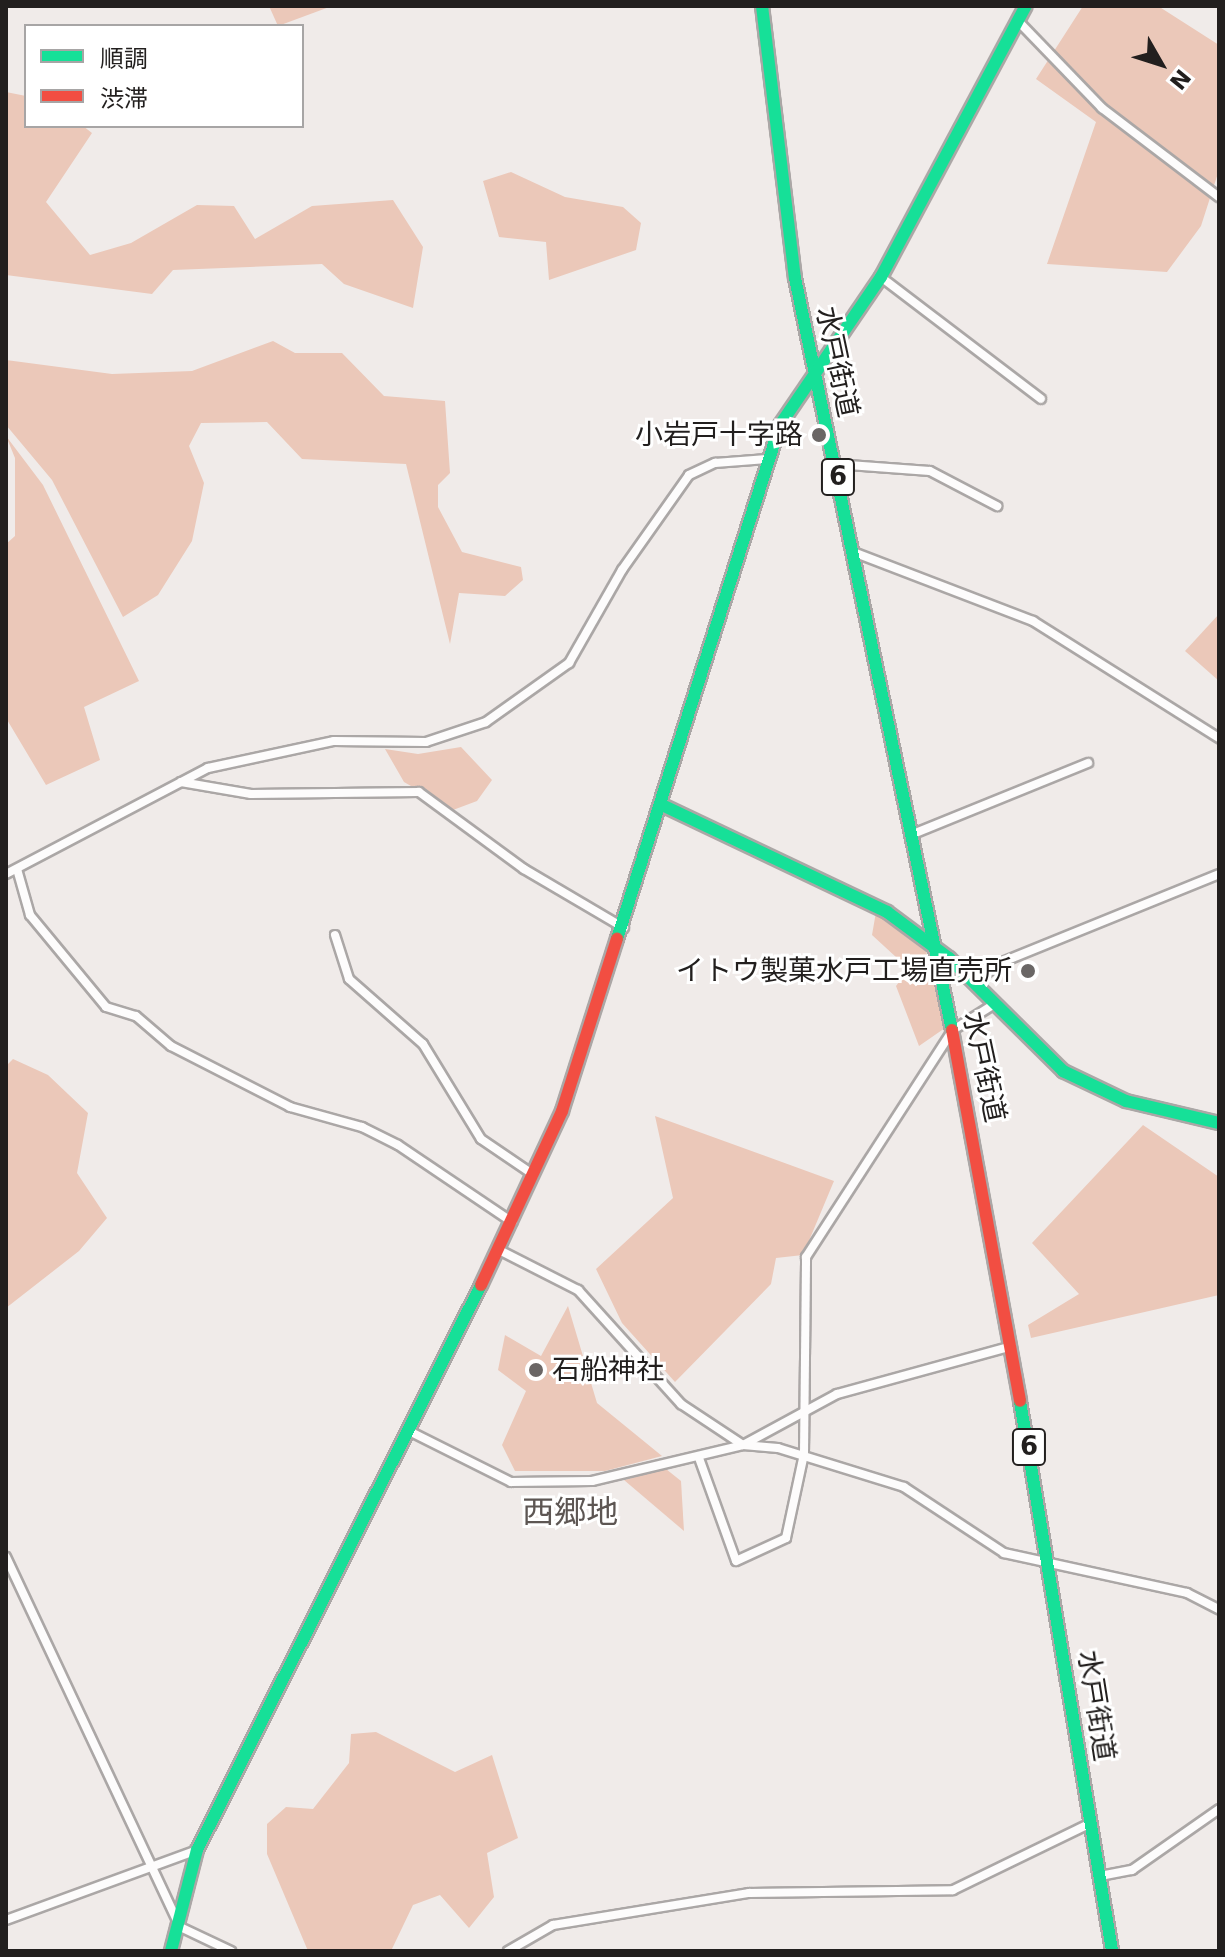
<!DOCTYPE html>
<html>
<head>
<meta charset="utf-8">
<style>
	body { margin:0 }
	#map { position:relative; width:1225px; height:1957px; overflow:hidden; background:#f0ebe9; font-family:"DejaVu Sans","Noto Sans JP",sans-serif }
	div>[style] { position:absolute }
	.green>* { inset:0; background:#ebc8b9 }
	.roads { filter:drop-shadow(2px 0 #aba7a6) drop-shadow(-2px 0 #aba7a6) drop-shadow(0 2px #aba7a6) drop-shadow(0 -2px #aba7a6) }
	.street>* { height:8px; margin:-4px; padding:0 4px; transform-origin:4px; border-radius:4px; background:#fdfcfc }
	.fast>* { height:12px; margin:-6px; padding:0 6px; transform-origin:6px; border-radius:6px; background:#16e098 }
	.jam>* { height:12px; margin:-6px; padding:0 6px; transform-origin:6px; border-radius:6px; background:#f24e42 }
	.dots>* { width:22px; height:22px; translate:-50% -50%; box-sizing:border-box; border:4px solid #fff; border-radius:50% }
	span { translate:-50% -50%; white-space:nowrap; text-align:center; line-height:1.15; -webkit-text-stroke:6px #fff; paint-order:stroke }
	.shield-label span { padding:2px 6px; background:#fff; border:2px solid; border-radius:6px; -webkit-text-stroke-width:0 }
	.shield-label { font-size:26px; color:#221f1e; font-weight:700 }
	.street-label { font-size:28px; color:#221f1e }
	.poi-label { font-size:28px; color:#221f1e }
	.right { translate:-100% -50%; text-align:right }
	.left { translate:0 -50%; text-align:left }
	.quarter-label { font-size:32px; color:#5d5653 }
	.frame { position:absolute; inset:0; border:8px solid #221f1e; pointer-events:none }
	.legend { position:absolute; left:24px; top:24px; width:280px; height:104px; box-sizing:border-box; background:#fff; border:2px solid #a7a5a5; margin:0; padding:10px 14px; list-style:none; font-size:24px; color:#221f1e }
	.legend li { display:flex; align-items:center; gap:16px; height:40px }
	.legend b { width:40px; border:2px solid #a7a5a5 }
	.north { position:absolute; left:1121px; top:24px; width:80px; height:80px; -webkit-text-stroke:6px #fff; paint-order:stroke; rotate:129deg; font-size:22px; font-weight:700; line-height:32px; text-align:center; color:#221f1e }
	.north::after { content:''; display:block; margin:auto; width:28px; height:36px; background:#221f1e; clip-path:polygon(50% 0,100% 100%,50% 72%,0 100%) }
</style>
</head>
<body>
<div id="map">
	<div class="green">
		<i style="clip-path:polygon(269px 6px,332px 6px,278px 26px)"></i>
		<i style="clip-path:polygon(1083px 6px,1158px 6px,1219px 45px,1219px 170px,1201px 226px,1167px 272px,1047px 264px,1096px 122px,1036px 79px)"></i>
		<i style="clip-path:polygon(6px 92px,26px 96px,26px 126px,83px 126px,92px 133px,46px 202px,90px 255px,131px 243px,197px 205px,234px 206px,255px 239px,312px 206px,393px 200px,423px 247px,413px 308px,344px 284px,322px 264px,173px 270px,152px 294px,6px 275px)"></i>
		<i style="clip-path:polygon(511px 172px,565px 197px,623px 207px,641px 223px,636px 250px,549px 280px,546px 242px,499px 237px,483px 181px)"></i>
		<i style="clip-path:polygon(273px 341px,295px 353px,342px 353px,384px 396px,445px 401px,450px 473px,438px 485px,438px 507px,462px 552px,521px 567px,523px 580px,505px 596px,459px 593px,450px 644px,406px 464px,302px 459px,267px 422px,201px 423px,189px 446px,204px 483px,192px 541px,158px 595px,123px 617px,52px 480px,6px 425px,6px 360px,112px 374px,192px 371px)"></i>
		<i style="clip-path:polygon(6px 436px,43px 485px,139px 681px,84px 707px,100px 760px,46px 785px,6px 718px,6px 544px,15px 536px,15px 458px)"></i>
		<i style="clip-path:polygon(1219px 614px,1219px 681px,1185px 651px)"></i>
		<i style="clip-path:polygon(461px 747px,492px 780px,477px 801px,453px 810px,404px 782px,385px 749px,418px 754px)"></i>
		<i style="clip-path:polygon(876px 912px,925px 947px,945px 1028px,919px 1046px,896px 986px,909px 969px,872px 935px)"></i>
		<i style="clip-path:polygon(13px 1059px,48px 1075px,88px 1113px,77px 1173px,107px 1218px,79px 1251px,6px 1308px,6px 1066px)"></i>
		<i style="clip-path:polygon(655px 1116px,834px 1181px,803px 1255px,776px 1258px,771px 1284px,675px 1382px,622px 1323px,596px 1269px,673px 1198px)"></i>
		<i style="clip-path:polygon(1143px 1125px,1219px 1177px,1219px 1295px,1031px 1338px,1028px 1325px,1079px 1294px,1032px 1243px)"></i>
		<i style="clip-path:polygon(568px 1306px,597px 1403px,662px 1456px,605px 1471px,515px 1471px,502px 1445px,526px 1391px,498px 1370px,505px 1335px,541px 1356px)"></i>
		<i style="clip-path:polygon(666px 1469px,681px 1481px,684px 1531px,624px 1480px)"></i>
		<i style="clip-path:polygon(376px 1732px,455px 1772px,492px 1755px,518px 1838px,487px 1853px,494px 1897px,469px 1928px,440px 1895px,413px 1905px,391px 1951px,308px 1951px,267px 1854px,267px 1824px,286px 1807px,313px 1809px,349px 1763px,351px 1734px)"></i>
	</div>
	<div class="roads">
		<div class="street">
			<i style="left:1019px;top:22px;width:120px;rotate:46deg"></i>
			<i style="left:1102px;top:108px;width:147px;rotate:37.3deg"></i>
			<i style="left:881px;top:277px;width:201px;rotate:37.3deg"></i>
			<i style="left:835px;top:464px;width:95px;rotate:4.2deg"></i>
			<i style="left:930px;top:471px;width:76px;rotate:27.6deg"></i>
			<i style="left:853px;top:552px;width:193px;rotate:21deg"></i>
			<i style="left:1033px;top:621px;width:220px;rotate:32.2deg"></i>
			<i style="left:181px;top:782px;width:71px;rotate:9.7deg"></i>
			<i style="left:251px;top:794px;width:168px;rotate:-0.7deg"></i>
			<i style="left:419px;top:792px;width:130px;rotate:36.3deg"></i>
			<i style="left:524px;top:869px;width:116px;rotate:30.5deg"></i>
			<i style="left:913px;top:834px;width:189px;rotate:-22.1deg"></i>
			<i style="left:17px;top:869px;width:48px;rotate:74.2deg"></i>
			<i style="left:30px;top:915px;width:119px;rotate:50.4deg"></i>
			<i style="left:106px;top:1007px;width:31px;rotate:17deg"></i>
			<i style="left:136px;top:1016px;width:46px;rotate:40.6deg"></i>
			<i style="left:171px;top:1046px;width:134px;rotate:27.1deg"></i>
			<i style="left:290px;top:1107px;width:75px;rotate:15.5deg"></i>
			<i style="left:362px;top:1127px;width:40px;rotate:26.6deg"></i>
			<i style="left:398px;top:1145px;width:138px;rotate:34deg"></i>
			<i style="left:6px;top:874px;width:228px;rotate:-27.7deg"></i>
			<i style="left:208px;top:768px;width:129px;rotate:-12.1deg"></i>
			<i style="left:334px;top:741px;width:92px;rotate:0.6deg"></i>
			<i style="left:426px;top:742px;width:63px;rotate:-18.4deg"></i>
			<i style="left:486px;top:722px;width:102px;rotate:-35.4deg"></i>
			<i style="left:569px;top:663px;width:107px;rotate:-60.3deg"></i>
			<i style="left:622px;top:570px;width:116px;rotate:-54.8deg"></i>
			<i style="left:689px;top:475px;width:29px;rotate:-25deg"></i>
			<i style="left:715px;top:463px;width:52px;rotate:-4.4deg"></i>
			<i style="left:335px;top:935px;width:46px;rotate:72.3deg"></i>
			<i style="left:349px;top:979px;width:98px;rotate:41.3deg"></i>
			<i style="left:423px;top:1044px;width:111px;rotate:58.6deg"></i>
			<i style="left:481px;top:1139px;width:64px;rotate:34.2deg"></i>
			<i style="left:974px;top:982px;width:32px;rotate:-36deg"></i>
			<i style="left:1000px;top:963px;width:236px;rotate:-22.1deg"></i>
			<i style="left:499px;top:1250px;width:89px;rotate:26.9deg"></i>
			<i style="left:578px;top:1290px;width:154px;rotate:47.9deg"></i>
			<i style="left:681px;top:1404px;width:74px;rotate:33.5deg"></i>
			<i style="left:743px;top:1445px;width:107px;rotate:-28.5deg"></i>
			<i style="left:837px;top:1394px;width:181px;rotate:-15.3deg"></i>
			<i style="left:409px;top:1431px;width:114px;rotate:26.6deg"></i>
			<i style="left:511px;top:1482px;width:81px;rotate:-0.7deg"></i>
			<i style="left:592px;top:1481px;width:155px;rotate:-13.4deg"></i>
			<i style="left:743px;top:1445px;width:35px;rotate:5deg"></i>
			<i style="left:778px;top:1448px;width:132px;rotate:17.2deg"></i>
			<i style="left:904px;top:1487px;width:120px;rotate:33.4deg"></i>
			<i style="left:1004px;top:1553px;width:187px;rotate:12.3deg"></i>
			<i style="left:1187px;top:1593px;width:36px;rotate:27deg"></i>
			<i style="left:699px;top:1458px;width:109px;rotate:70.2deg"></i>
			<i style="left:736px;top:1561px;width:55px;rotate:-24.7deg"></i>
			<i style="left:786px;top:1538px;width:86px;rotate:-77.9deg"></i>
			<i style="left:804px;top:1454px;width:197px;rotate:-89.4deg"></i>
			<i style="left:806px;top:1257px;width:270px;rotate:-57.1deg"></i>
			<i style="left:953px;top:1030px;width:47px;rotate:-32deg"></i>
			<i style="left:6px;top:1557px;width:402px;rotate:64.8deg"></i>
			<i style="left:1100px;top:1876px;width:33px;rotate:-11deg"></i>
			<i style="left:1132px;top:1870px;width:106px;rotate:-35deg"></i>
			<i style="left:6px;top:1920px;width:203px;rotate:-20.1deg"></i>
			<i style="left:176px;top:1925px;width:61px;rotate:25.3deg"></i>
			<i style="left:508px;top:1951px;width:52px;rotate:-30deg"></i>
			<i style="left:553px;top:1925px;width:199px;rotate:-9.3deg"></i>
			<i style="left:749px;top:1893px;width:204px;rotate:-0.8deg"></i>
			<i style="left:953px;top:1890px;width:153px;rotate:-25.9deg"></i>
		</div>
		<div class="fast">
			<i style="left:762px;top:6px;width:274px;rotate:83.1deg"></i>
			<i style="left:795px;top:278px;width:768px;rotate:78.21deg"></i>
			<i style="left:664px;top:806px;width:247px;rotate:25.4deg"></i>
			<i style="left:887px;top:912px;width:77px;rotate:36.6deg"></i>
			<i style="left:949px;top:958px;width:161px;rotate:44.7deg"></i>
			<i style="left:1063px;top:1071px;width:70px;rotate:25.5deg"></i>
			<i style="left:1126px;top:1101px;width:96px;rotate:13.3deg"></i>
			<i style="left:617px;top:939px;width:539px;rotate:-72.41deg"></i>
			<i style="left:780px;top:425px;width:179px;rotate:-55.7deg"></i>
			<i style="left:881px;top:277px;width:307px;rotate:-61.9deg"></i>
			<i style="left:1020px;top:1401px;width:558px;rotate:80.5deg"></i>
			<i style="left:171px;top:1951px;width:104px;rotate:-75.6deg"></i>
			<i style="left:197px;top:1850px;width:632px;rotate:-63.31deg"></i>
		</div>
		<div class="jam">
			<i style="left:952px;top:1030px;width:377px;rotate:79.6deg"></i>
			<i style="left:481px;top:1285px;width:192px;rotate:-65deg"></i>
			<i style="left:562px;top:1111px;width:181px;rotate:-72.3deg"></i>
		</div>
	</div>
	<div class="dots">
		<i style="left:819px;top:435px;background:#6a6665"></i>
		<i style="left:1028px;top:971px;background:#6a6665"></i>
		<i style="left:536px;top:1370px;background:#6a6665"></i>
	</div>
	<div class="shield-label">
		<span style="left:838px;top:477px">6</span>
		<span style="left:1029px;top:1447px">6</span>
	</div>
	<div class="street-label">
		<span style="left:837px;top:362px;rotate:78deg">水戸街道</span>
		<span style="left:984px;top:1067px;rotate:78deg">水戸街道</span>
		<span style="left:1096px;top:1706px;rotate:81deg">水戸街道</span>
	</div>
	<div class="poi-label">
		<span class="right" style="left:803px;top:435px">小岩戸十字路</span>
		<span class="right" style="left:1012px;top:971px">イトウ製菓水戸工場直売所</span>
		<span class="left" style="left:552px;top:1370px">石船神社</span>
	</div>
	<div class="quarter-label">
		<span style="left:570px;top:1512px">西郷地</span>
	</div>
	<div class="frame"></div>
	<ul class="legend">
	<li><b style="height:10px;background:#16e098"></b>順調</li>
	<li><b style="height:10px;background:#f24e42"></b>渋滞</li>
	</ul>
	<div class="north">N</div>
</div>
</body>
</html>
